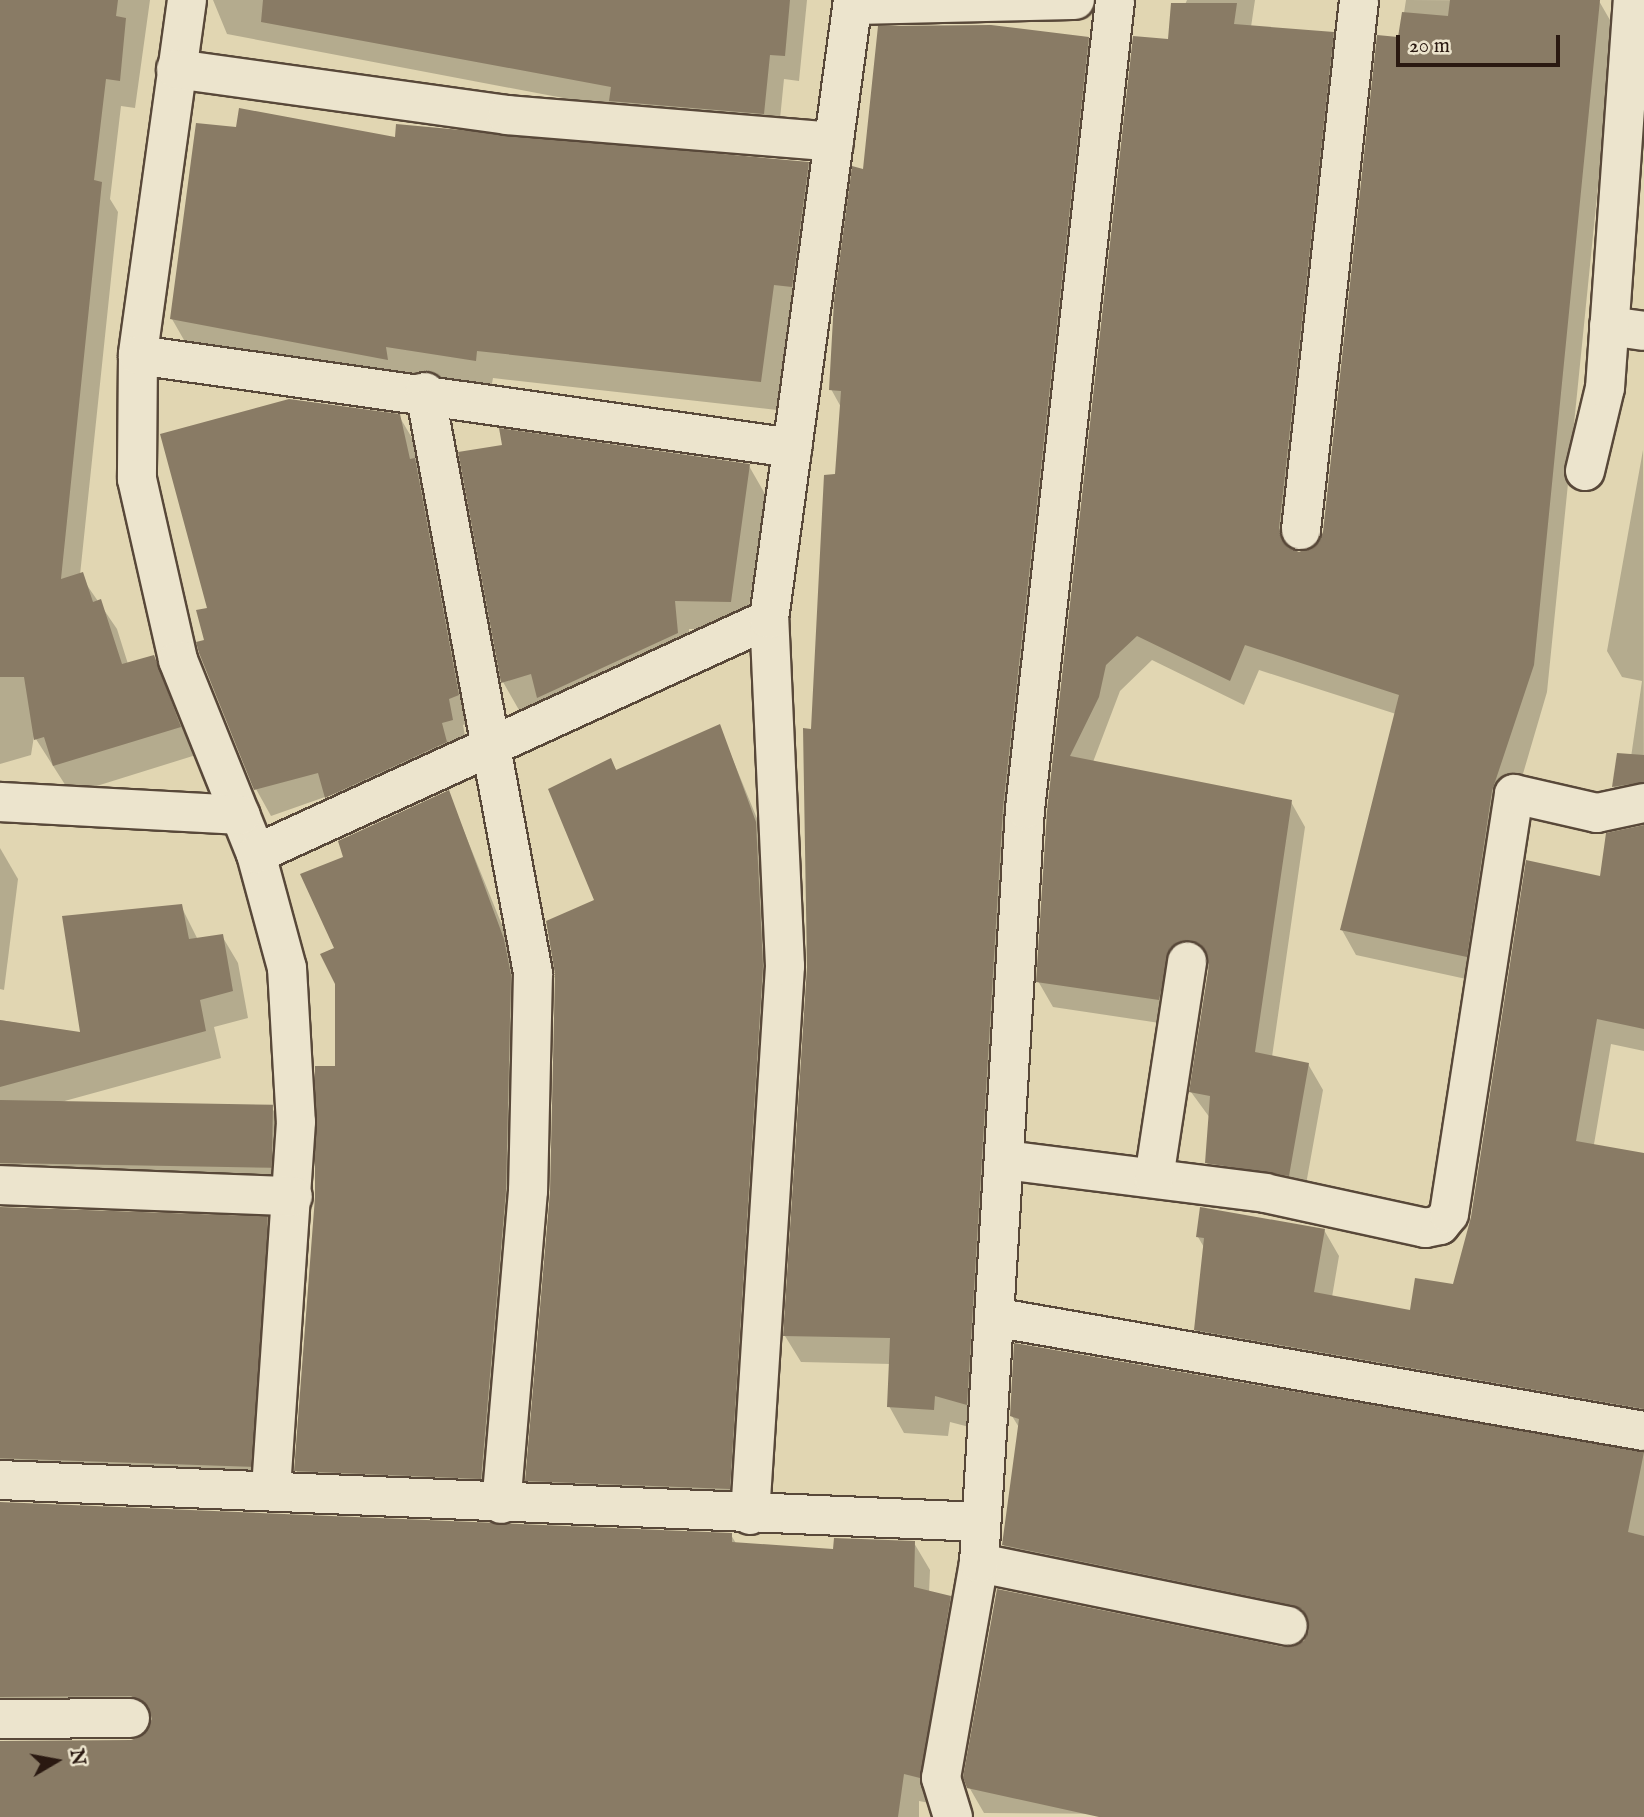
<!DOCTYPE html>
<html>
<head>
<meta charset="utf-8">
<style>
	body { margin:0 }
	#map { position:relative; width:1644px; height:1817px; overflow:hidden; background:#e1d6b2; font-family:"IM FELL English",serif }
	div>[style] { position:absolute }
	.shadow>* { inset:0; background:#0003 }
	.building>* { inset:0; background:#897b65; transform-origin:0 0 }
	.roads { filter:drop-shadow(2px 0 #584839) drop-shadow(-2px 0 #584839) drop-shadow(0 2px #584839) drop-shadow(0 -2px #584839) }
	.minor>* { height:38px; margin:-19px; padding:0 19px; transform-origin:19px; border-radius:19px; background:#ece4cd }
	span { translate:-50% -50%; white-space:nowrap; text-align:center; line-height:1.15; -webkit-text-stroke:6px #ece4cd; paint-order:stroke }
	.north { position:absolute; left:21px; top:1726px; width:70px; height:70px; -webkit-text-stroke:5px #ece4cd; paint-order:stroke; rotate:80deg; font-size:19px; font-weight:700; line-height:28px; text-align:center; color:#2a1911 }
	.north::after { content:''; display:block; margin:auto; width:24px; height:32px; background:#2a1911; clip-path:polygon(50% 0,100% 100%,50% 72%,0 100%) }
	.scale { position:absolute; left:1396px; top:35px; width:164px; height:32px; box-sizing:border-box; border:4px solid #2a1911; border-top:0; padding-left:9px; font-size:21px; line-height:24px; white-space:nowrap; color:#2a1911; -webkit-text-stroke:5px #ece4cd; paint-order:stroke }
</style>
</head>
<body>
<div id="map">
	<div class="shadow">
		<i style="clip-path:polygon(0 0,150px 0,135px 108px,121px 106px,110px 199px,118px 212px,80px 575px,117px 629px,128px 664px,154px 657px,196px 755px,71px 794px,34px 736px,31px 755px,0 764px)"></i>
		<i style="clip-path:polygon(213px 0,807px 0,799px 81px,784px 79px,778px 139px,227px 34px)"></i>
		<i style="clip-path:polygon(1187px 0,1255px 0,1251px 27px,1332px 33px,1347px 59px,1293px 551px,1299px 554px,1320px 545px,1324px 533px,1406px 0,1599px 1px,1614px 27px,1547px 692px,1493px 876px,1480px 982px,1356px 955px,1342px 930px,1396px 714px,1259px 670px,1244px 705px,1152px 660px,1120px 691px,1093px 762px,1291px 802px,1305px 827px,1272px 1057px,1308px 1064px,1323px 1090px,1303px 1201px,1222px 1188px,1207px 1163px,1210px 1118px,1191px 1092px,1210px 969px,1195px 966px,1173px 1025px,1053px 1007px,1038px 981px,1169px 41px)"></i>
		<i style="clip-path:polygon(1088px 39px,1103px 66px,981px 1430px,950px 1422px,948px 1436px,904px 1433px,889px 1406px,891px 1364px,801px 1362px,785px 1336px,809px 967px,813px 731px,842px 409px,831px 389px,865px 171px)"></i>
		<i style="clip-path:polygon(396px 139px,808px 164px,824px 192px,808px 314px,790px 312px,777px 410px,493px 378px,491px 389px,188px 347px,172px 319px)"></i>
		<i style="clip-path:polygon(399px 416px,415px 443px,473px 722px,463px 725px,467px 747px,271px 816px,256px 789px,207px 641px,210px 610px)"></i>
		<i style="clip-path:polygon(1643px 450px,1644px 810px,1629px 812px,1614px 787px,1616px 776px,1628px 778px,1642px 681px,1622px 677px,1607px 651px)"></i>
		<i style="clip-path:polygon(749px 466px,765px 494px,746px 629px,689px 629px,693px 661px,519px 710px,503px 682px)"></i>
		<i style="clip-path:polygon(719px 726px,770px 850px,744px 1515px,542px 1506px,527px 1480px,611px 761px,617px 771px)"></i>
		<i style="clip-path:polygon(448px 792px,519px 967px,496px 1505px,311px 1497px,296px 1470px,337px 1067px,336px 949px,345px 858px)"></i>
		<i style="clip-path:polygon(1644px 827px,1644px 1051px,1611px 1044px,1592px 1156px,1644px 1281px,1644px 1431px,1210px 1355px,1195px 1330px,1205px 1249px,1198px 1237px,1324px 1230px,1339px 1256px,1332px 1297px,1411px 1312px,1455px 1286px,1601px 878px)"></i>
		<i style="clip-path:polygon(0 848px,18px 879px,4px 990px,0 989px)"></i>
		<i style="clip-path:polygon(181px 906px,198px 940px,222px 936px,238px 963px,248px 1018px,214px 1027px,221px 1058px,61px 1102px,272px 1108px,288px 1135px,285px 1200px,0 1200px,0 1020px,82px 1034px)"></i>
		<i style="clip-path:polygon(0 1209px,267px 1219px,282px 1246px,265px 1495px,0 1494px)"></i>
		<i style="clip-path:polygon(1012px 1416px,1644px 1453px,1644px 1817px,984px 1813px,969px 1787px,1305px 1642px,1308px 1630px,1019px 1571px,1004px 1545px,1020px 1429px)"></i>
		<i style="clip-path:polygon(0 1504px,731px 1535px,737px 1545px,835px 1551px,914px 1543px,930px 1570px,929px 1593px,950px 1597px,966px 1624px,935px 1804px,919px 1801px,919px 1817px,0 1817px,0 1743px,131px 1742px,151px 1729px,16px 1724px,0 1733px)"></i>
	</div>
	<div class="building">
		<i style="clip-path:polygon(0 0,118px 0,116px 16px,126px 18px,120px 81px,106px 79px,94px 180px,102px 182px,61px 579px,83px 572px,93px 602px,101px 599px,122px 664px,154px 655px,181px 727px,53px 766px,44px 737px,34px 740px,24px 677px,0 677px)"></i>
		<i style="clip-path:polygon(263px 0,790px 0,785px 56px,770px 55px,764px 114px,609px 101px,611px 87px,261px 22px)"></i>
		<i style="clip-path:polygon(1450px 0,1600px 0,1534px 665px,1492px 791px,1467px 957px,1340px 930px,1399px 695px,1245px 645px,1230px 681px,1137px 636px,1106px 665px,1099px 697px,1070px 756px,1292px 800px,1255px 1052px,1309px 1063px,1289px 1176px,1205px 1163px,1210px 1096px,1189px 1092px,1209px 965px,1201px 945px,1190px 940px,1170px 949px,1159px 1000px,1036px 982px,1047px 811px,1133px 36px,1168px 39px,1171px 3px,1237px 3px,1234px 24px,1334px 32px,1279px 528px,1288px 547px,1299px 552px,1318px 543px,1323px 532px,1377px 35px,1398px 37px,1402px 12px,1448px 16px)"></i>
		<i style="clip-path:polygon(991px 25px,1089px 37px,1003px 807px,967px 1405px,935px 1396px,934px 1410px,887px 1407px,890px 1338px,783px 1336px,807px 967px,803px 728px,811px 729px,824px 475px,835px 474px,841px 391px,829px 390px,834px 301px,852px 166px,863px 169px,878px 26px)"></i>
		<i style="clip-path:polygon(239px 108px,395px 137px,396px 124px,809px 162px,792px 287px,774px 285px,761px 382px,477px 351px,476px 361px,386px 347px,388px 360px,170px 319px,196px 123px,236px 127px)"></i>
		<i style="clip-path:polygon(289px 399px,400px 414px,410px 459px,415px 458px,459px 695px,449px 699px,453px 720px,442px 723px,447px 742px,325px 798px,318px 773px,254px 790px,199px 653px,196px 642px,204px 640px,196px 610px,207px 608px,160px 434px)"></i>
		<i style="clip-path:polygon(499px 428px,750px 464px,731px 602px,675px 601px,678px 633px,537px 698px,531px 674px,501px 683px,458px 452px,502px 445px)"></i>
		<i style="clip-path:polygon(720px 724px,756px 822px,763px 966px,730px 1489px,525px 1481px,550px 1192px,555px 974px,546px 921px,594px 900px,548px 789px,611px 758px,616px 770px)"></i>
		<i style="clip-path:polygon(1617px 753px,1644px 755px,1644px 782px,1612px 787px)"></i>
		<i style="clip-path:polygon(449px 790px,504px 939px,511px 975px,506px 1190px,481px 1479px,294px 1471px,315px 1197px,315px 1066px,335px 1066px,335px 984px,320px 954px,334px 948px,300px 874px,343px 857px,338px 841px)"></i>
		<i style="clip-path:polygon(1644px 825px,1644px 1029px,1597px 1019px,1576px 1141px,1644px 1153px,1644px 1409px,1194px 1330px,1204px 1238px,1196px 1237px,1200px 1207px,1325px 1229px,1314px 1292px,1410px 1310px,1415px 1278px,1453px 1284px,1471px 1217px,1526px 860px,1600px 876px,1606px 833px)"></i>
		<i style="clip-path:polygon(182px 904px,189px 939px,223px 934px,233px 991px,200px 1000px,206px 1031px,0 1087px,0 1020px,80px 1032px,62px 916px)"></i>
		<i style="left:0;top:1100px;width:273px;height:63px;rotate:1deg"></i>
		<i style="left:0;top:1207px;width:268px;height:251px;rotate:2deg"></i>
		<i style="clip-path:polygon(1014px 1343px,1644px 1452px,1628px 1532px,1644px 1536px,1644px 1817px,1099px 1817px,967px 1788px,963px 1777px,997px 1589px,1284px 1647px,1304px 1641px,1309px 1630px,1303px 1610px,1292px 1605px,1002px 1545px,1019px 1419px,1010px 1416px)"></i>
		<i style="clip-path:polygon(0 1502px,732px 1533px,732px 1542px,833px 1549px,834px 1538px,915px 1541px,914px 1587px,951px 1596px,920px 1778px,904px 1774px,898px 1817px,0 1817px,0 1741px,131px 1740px,142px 1736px,152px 1719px,148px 1706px,131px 1696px,0 1697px)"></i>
	</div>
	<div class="roads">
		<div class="minor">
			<i style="left:187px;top:0;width:358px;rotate:97.9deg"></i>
			<i style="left:138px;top:355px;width:124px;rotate:90.5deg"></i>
			<i style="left:137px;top:479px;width:186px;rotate:77.2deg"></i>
			<i style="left:178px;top:660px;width:209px;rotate:68.1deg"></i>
			<i style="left:256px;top:854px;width:118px;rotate:74.8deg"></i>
			<i style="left:287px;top:968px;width:154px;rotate:86.7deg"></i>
			<i style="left:296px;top:1122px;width:369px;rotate:93.9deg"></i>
			<i style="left:853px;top:5px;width:222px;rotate:-1.3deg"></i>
			<i style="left:176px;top:69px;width:334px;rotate:7.9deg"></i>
			<i style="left:507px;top:115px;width:328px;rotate:4.7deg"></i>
			<i style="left:1609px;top:326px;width:35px;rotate:8deg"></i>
			<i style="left:138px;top:355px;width:661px;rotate:8.09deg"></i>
			<i style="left:425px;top:392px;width:591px;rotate:79.47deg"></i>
			<i style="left:533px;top:973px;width:218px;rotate:91.3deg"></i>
			<i style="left:528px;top:1191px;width:314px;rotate:94.9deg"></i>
			<i style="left:1585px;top:471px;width:85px;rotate:-76.5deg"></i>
			<i style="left:1605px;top:388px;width:389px;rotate:-85.9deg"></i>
			<i style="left:1301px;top:530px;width:533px;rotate:-83.75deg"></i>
			<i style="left:0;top:802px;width:241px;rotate:3.1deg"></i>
			<i style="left:256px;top:854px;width:564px;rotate:-24.61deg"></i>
			<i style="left:1005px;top:1160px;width:262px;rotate:7.2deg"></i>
			<i style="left:1265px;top:1193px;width:164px;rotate:12.3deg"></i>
			<i style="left:1425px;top:1228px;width:15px;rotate:-11deg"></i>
			<i style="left:1440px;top:1225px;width:14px;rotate:-51deg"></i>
			<i style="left:1449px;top:1214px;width:425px;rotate:-81.2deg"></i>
			<i style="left:1514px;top:794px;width:85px;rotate:12.9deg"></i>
			<i style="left:1597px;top:813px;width:48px;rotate:-12deg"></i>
			<i style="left:1154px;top:1178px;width:219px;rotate:-81.3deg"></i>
			<i style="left:0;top:1185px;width:293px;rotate:2.2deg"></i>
			<i style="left:999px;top:1318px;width:655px;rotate:9.94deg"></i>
			<i style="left:0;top:1480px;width:981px;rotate:2.45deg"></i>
			<i style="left:750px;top:1515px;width:550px;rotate:-86.35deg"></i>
			<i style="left:785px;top:966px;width:347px;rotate:-92.6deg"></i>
			<i style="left:769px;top:619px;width:625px;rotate:-82.27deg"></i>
			<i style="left:979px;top:1563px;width:315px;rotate:11.5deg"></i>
			<i style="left:0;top:1719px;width:130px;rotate:-0.4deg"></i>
			<i style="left:953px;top:1817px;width:41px;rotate:-107.1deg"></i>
			<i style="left:941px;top:1778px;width:218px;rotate:-80deg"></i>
			<i style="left:979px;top:1563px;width:755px;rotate:-86.51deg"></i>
			<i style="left:1025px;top:809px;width:814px;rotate:-83.65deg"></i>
		</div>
	</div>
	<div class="north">N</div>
	<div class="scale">20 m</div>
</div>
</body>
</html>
